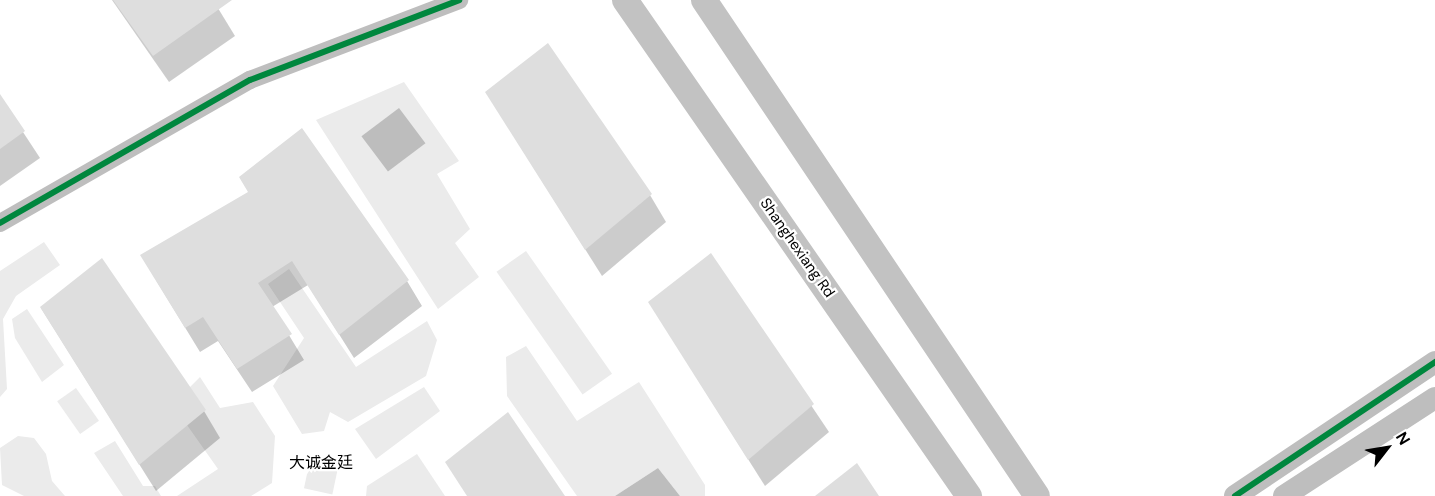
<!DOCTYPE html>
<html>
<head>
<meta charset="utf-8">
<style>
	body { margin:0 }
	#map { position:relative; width:1435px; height:496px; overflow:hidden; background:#fff; font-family:"DM Sans","Noto Sans SC",sans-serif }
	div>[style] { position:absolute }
	.green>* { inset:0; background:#ebebeb; transform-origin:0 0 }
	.water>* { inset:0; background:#bdbdbd; transform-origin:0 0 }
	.shadow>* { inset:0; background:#0003 }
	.building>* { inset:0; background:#dedede }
	.minor>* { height:18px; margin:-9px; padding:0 9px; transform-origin:9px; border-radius:9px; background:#bebebe }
	.tertiary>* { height:22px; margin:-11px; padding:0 11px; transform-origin:11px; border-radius:11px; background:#bebebe }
	.secondary>* { height:26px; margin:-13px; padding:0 13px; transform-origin:13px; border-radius:13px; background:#c2c2c2 }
	.cycleway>* { height:6px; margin:-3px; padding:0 3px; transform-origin:3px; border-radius:3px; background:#00873e }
	span { translate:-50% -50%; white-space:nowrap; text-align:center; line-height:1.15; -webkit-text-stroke:4.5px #fff; paint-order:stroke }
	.street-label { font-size:15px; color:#000 }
	.neighbourhood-label { font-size:16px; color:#000 }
	.north { position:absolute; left:1357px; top:418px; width:60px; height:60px; -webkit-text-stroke:4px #fff; paint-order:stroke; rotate:59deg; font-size:16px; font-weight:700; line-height:24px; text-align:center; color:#000 }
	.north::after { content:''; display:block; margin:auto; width:21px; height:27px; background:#000; clip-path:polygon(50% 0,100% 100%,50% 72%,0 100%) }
</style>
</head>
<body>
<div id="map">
	<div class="green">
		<i style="clip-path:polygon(404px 82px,459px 161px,437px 174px,470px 229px,455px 243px,479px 277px,438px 309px,316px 120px)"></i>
		<i style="clip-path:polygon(44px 242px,60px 265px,16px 296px,3px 319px,7px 389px,0 397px,0 271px)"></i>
		<i style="left:526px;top:251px;width:150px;height:36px;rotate:55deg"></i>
		<i style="clip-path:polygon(289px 269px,356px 367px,427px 321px,437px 340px,426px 376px,348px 422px,330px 412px,324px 431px,302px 434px,273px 386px,304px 338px,268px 284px)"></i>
		<i style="clip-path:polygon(27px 309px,64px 365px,42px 382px,15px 338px,12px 319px)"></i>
		<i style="clip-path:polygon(526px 346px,577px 421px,639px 382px,705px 485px,705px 496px,680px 496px,658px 468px,615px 496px,577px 496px,507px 396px,506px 357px)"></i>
		<i style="clip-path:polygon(200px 377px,220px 408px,253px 402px,275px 436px,272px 483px,251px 496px,177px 496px,218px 469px,187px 425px,190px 387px)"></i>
		<i style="clip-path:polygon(424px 387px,440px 411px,376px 459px,355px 429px)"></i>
		<i style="left:76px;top:388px;width:40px;height:23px;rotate:55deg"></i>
		<i style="clip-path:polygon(18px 436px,34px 438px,46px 454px,52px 481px,65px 496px,24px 496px,2px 485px,0 448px)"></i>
		<i style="clip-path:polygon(115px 441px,143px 486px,155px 486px,161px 496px,123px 496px,94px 453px)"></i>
		<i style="clip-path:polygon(417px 454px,445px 496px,366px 496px,367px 486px)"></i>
		<i style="left:310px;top:460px;width:29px;height:29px;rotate:12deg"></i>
	</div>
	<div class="water">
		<i style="left:399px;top:108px;width:44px;height:47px;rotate:53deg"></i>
		<i style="clip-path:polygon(658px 468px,680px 496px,615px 496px)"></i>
	</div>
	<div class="shadow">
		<i style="clip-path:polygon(112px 0,213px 0,235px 36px,169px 82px)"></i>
		<i style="clip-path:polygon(0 97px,40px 158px,0 186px)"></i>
		<i style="clip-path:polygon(503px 119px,650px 195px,666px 222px,602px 276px)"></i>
		<i style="clip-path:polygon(250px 193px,407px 281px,422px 306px,354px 358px,308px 285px,272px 307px,304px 360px,252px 392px,218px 341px,200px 352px,156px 280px)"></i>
		<i style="clip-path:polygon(710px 255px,829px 432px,765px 486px,666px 329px)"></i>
		<i style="clip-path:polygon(41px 308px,204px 411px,220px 438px,156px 491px)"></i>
	</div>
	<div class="building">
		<i style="clip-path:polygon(113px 0,232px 0,153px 56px)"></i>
		<i style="clip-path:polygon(548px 43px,652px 194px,585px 250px,485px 92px)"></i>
		<i style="clip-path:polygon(0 94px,25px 131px,0 149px)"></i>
		<i style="clip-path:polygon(302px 128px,409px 280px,339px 335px,292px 261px,258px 283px,292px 334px,237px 369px,203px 317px,185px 328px,140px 255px,248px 192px,239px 177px)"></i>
		<i style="clip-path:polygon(711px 253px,814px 404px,748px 460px,648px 302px)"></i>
		<i style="clip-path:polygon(102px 258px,206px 410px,139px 465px,40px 307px)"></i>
		<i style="clip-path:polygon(508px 412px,565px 496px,467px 496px,445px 462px)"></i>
		<i style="clip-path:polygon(857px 463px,879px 496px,815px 496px)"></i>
	</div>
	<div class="minor">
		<i style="left:0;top:223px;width:288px;rotate:-29.8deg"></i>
		<i style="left:250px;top:80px;width:224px;rotate:-20.9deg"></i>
	</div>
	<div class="tertiary">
		<i style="left:1235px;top:496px;width:241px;rotate:-33.8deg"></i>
		<i style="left:1284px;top:496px;width:180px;rotate:-33deg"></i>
	</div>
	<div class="secondary">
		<i style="left:625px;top:0;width:604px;rotate:55.26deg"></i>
		<i style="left:704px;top:0;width:597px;rotate:56.12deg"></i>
	</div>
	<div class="cycleway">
		<i style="left:0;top:223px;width:288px;rotate:-29.8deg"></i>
		<i style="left:250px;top:80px;width:224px;rotate:-20.9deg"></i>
		<i style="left:1235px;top:496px;width:241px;rotate:-33.8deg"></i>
	</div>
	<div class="street-label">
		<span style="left:797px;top:248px;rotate:55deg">Shanghexiang Rd</span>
	</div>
	<div class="neighbourhood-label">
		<span style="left:321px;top:463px">大诚金廷</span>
	</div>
	<div class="north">N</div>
</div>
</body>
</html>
